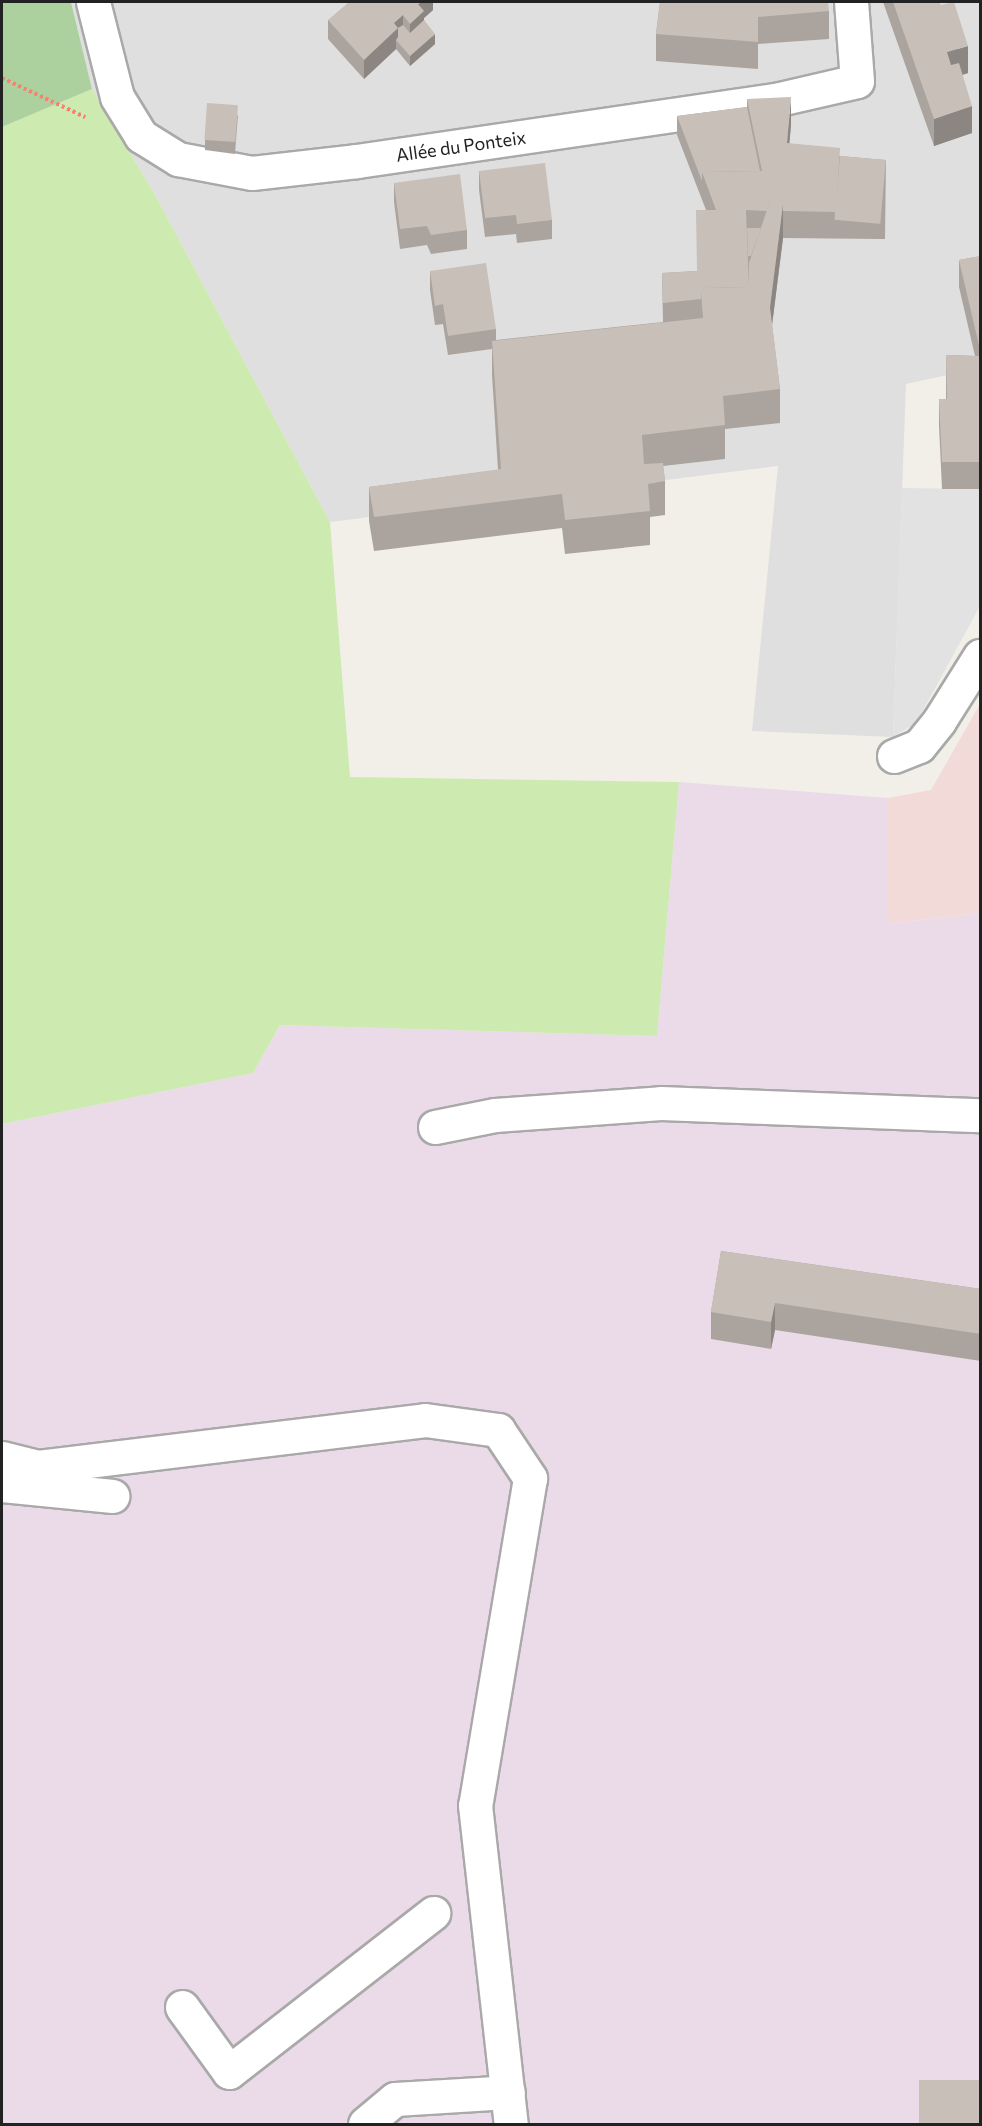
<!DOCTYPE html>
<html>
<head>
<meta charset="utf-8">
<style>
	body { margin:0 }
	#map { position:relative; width:982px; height:2126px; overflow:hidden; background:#f2efe9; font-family:Commissioner,sans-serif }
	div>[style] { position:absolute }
	.residential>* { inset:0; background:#e0dfdf }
	.commercial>* { inset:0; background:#f2dad9 }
	.industrial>* { inset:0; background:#ebdbe8 }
	.grass>* { inset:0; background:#cdebb0 }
	.forest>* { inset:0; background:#add19e }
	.parking>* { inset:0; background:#e2e2e2 }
	.path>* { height:4px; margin-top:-2px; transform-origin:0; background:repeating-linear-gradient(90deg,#fa8072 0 3px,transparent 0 6px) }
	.roads { filter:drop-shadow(2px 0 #a9a9a9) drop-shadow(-2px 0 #a9a9a9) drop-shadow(0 2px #a9a9a9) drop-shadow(0 -2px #a9a9a9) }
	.minor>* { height:33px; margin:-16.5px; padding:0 16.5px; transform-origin:16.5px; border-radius:16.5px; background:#fff }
	.wall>* { inset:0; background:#aba49e }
	.shaded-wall>* { inset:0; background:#8b8681 }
	.building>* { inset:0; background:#c7bfb8; transform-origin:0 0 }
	span { translate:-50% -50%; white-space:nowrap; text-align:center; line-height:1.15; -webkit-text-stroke:6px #fff; paint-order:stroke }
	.street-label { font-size:18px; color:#222 }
	.frame { position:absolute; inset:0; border:3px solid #222; pointer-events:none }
</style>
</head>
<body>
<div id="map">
	<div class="residential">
		<i style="clip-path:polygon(71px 2px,980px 2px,980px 368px,906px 384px,893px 737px,752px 731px,778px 466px,330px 522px,154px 193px,92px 89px)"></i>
	</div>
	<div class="commercial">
		<i style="clip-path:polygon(980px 704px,980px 913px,887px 924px,888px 798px,931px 790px)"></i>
	</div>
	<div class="industrial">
		<i style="clip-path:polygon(679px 782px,888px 798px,888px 924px,980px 913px,980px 2124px,2px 2124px,2px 1124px,253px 1073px,280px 1025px,657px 1036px)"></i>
	</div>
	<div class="grass">
		<i style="clip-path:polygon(92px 89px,154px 193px,330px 522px,350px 777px,679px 782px,657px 1036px,280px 1025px,253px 1073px,2px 1124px,2px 127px)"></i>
	</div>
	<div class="forest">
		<i style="clip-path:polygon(2px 2px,71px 2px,92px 89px,2px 127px)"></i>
	</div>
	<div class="parking">
		<i style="clip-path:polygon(902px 488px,980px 489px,980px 606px,916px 723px,893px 737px)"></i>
	</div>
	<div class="path">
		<i style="left:2px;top:78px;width:92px;rotate:25.2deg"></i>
	</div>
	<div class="roads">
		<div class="minor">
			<i style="left:93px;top:2px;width:98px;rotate:75.8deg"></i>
			<i style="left:117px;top:97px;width:46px;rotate:58.4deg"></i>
			<i style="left:141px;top:136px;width:44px;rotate:31.9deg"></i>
			<i style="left:178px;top:159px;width:75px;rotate:10.7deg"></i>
			<i style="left:252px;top:173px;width:106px;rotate:-6.5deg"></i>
			<i style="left:357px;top:161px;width:422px;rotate:-8.3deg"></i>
			<i style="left:775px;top:100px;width:84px;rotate:-13deg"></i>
			<i style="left:857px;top:81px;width:79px;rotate:-94.3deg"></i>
			<i style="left:894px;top:756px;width:27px;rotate:-22deg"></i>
			<i style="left:919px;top:746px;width:32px;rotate:-51deg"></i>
			<i style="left:939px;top:721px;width:77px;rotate:-57.8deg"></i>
			<i style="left:435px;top:1127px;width:61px;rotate:-11.3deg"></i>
			<i style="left:495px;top:1115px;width:166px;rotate:-4.1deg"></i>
			<i style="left:661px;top:1103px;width:319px;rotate:2.2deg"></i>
			<i style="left:2px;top:1458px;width:37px;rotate:14deg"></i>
			<i style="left:38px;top:1467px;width:390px;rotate:-6.9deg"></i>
			<i style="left:425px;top:1420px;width:74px;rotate:7.8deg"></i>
			<i style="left:498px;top:1430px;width:58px;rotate:56.3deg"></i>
			<i style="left:530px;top:1478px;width:332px;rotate:99.5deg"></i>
			<i style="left:475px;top:1805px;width:321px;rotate:83.6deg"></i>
			<i style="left:2px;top:1485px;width:111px;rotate:5.7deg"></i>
			<i style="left:182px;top:2007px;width:80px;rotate:54.1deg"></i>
			<i style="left:229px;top:2072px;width:259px;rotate:-37.9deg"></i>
			<i style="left:365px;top:2124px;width:39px;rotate:-40deg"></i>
			<i style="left:395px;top:2099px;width:113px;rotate:-3.5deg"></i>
		</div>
	</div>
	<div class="wall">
		<i style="clip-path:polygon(433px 2px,433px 10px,424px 18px,424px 20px,435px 44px,410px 66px,396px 49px,364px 79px,328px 39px,328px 20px)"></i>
		<i style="clip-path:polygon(660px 2px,829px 11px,829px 39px,758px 44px,758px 69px,656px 61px,656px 34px)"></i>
		<i style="clip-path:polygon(883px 2px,939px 2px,968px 73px,962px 75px,972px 133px,934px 146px)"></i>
		<i style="clip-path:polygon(747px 99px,791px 125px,789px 144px,840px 156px,886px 160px,885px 239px,783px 238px,772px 325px,780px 389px,780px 423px,725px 429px,725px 459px,663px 466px,665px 481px,665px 515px,650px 517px,650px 545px,565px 554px,562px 528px,374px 551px,369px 521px,369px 487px,498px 470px,492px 375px,492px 349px,448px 355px,443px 324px,435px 325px,430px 290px,430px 271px,496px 329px,496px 340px,663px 322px,662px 273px,697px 271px,706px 210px,677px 135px,677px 116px,747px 107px)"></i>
		<i style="clip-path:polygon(238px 115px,235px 154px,205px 150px,205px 140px)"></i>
		<i style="clip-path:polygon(479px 171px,552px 220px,552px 239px,517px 243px,516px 234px,485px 237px,479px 190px)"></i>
		<i style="clip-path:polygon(394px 183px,467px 230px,467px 249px,431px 254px,427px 245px,400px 249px,394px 202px)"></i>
		<i style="clip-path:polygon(981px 256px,981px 489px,942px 489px,939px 426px,939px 399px,946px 399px,946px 355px,975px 356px,959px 287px,959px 260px)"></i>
		<i style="clip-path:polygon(721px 1251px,981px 1289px,981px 1361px,775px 1330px,771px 1349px,711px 1339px,711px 1312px)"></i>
	</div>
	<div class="shaded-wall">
		<i style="clip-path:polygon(421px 2px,433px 2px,433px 10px,424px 18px,424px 30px,410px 43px,410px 24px,418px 4px)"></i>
		<i style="clip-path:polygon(403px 15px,403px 34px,396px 40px,396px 49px,364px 79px,364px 60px,394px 23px)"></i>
		<i style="clip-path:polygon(435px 34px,435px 44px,410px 66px,410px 56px)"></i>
		<i style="clip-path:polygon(968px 46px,968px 73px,947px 80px,947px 52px)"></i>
		<i style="clip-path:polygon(791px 97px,791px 125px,787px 171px,787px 143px)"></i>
		<i style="clip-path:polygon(972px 106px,972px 133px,934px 146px,934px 119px)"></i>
		<i style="clip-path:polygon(783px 204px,783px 238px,770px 341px,770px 307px)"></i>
		<i style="clip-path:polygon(775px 1303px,775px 1330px,771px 1349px,771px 1322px)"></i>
	</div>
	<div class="building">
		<i style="clip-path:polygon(349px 2px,421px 2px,418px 4px,424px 11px,410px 24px,403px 15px,394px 23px,398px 28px,364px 60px,328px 20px)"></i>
		<i style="clip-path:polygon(660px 2px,828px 2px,829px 11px,758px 17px,758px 42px,656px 34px)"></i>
		<i style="clip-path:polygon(893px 2px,939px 2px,941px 5px,954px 2px,968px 46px,947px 52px,951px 65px,959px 63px,972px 106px,934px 119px)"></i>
		<i style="clip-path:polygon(424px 20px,435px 34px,410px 56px,396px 40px,398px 37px,398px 28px,403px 25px,410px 33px)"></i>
		<i style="clip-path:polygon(791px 97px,787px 143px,840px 148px,836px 212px,783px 211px,783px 204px,769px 204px,767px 211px,746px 210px,749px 287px,705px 288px,701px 292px,701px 299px,663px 303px,662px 273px,697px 271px,696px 210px,716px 210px,702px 172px,762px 171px,747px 99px)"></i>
		<i style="left:207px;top:103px;width:31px;height:37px;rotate:4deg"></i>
		<i style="clip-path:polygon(747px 107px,760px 171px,702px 172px,702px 181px,677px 116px)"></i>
		<i style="left:840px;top:156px;width:46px;height:64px;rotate:5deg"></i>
		<i style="clip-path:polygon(545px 163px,552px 220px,517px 224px,516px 215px,485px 218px,479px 171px)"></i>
		<i style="clip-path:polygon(460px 174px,467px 230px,431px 235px,427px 226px,400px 229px,394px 183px)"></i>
		<i style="clip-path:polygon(769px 204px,783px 204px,770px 307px,780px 389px,723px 396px,725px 425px,642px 435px,644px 464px,663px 463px,665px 481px,648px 484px,650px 511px,565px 520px,562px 494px,374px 517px,369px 487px,501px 469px,492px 341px,703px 318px,701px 292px,705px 288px,749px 287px,749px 263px)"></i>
		<i style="clip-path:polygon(747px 228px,761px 228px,751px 256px,748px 256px)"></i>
		<i style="clip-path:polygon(981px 256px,981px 354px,959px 260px)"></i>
		<i style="clip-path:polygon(486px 263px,496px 329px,448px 336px,443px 304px,435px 306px,430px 271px)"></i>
		<i style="clip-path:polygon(946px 355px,981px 356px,981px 462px,942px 462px,939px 399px,947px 399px)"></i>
		<i style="clip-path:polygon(721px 1251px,981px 1289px,981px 1334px,775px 1303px,771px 1322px,711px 1312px)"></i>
		<i style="left:919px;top:2080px;width:62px;height:44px"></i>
	</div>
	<div class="street-label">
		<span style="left:461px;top:146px;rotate:-8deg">Allée du Ponteix</span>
	</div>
	<div class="frame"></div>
</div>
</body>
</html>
